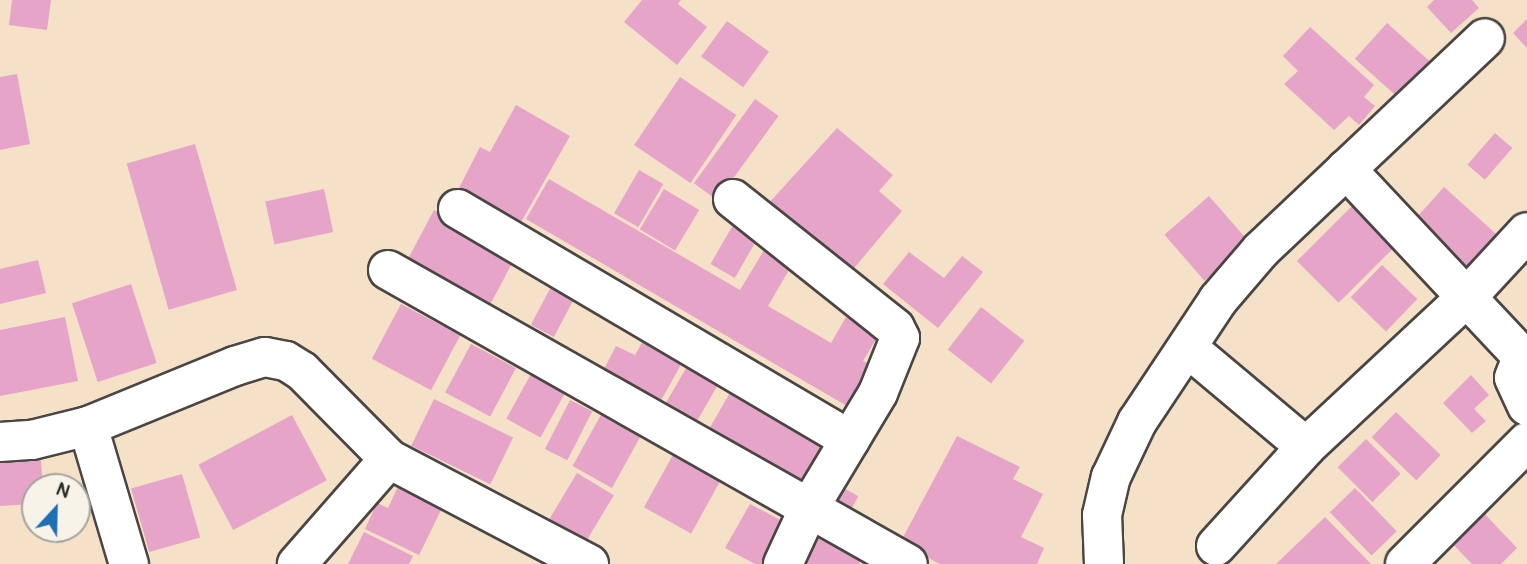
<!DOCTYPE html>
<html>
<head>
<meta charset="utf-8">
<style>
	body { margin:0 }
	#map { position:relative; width:1527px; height:564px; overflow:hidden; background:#f5e0c8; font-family:Pangolin,sans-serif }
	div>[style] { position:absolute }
	.building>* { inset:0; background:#e6a4c8; transform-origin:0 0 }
	.roads { filter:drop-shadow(2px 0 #494643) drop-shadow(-2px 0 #494643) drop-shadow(0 2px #494643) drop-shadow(0 -2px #494643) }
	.minor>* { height:38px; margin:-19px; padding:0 19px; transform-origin:19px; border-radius:19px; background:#fff }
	span { translate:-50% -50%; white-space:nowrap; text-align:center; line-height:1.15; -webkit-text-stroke:5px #f7f3e8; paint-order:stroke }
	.north { position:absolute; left:21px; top:473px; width:70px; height:70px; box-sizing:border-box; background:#f7f3e8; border:2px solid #a5a39c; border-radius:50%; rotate:22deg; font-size:19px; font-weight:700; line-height:28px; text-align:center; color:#2b2b2b }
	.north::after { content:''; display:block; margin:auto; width:24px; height:32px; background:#1f6fb2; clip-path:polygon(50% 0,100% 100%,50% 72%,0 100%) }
</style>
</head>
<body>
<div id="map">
	<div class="building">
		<i style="clip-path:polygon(12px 0,51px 0,47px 30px,9px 25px)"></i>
		<i style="clip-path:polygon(642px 0,681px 0,678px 4px,707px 27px,677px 65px,624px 22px)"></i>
		<i style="clip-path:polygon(1434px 0,1472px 0,1479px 8px,1451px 33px,1427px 7px)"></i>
		<i style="clip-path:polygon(1527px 19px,1527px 48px,1513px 33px)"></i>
		<i style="left:727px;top:21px;width:52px;height:44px;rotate:36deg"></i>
		<i style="left:1387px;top:23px;width:61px;height:48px;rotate:42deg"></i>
		<i style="clip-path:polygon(1310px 27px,1374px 85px,1364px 97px,1375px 106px,1359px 125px,1349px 116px,1334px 130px,1284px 84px,1298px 71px,1283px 56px)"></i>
		<i style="clip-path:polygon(17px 74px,30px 144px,0 150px,0 77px)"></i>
		<i style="left:680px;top:77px;width:68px;height:82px;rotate:34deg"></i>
		<i style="left:755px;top:99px;width:29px;height:104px;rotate:36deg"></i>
		<i style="clip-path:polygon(516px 105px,570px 136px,520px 224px,458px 190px,480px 147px,490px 152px)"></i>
		<i style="clip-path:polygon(837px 128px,893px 175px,879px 191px,902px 211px,850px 273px,768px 204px)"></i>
		<i style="left:1495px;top:133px;width:23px;height:42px;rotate:41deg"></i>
		<i style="left:195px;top:144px;width:152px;height:71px;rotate:74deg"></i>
		<i style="left:639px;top:170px;width:28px;height:50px;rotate:30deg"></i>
		<i style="clip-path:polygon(549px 179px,740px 290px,766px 247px,793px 263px,768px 306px,831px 343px,846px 317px,878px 336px,863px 361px,871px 365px,847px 406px,526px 219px)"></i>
		<i style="left:1444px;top:187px;width:72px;height:45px;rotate:42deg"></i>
		<i style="left:324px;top:189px;width:44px;height:60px;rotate:78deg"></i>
		<i style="left:664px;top:189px;width:41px;height:47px;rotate:31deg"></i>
		<i style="left:1209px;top:196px;width:61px;height:59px;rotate:49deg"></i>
		<i style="left:1357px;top:201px;width:59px;height:85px;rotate:45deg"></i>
		<i style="left:434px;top:210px;width:94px;height:58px;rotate:28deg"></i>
		<i style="left:733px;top:225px;width:28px;height:45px;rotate:30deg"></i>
		<i style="clip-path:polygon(909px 252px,944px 278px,962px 256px,983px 272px,938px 328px,883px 284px)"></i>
		<i style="clip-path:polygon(38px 260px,46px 293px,0 304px,0 269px)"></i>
		<i style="left:1382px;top:265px;width:49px;height:45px;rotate:44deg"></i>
		<i style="left:131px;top:284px;width:83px;height:62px;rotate:72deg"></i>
		<i style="left:552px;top:285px;width:26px;height:45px;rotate:28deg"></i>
		<i style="left:401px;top:304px;width:67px;height:62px;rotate:28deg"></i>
		<i style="left:981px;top:307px;width:55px;height:54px;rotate:38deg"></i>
		<i style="clip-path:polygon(65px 317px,78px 381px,0 396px,0 330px)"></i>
		<i style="clip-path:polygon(648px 332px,687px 354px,655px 411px,603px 371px,616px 346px,635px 355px)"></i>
		<i style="left:471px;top:344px;width:51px;height:55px;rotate:28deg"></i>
		<i style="left:693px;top:356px;width:36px;height:67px;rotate:30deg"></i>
		<i style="left:531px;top:374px;width:39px;height:51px;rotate:29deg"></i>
		<i style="clip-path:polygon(1471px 375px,1489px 395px,1474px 409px,1486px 421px,1472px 433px,1443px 403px)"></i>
		<i style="left:735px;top:384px;width:113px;height:62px;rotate:30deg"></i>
		<i style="left:434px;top:399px;width:88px;height:52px;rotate:26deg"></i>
		<i style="left:570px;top:400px;width:25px;height:55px;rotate:27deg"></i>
		<i style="left:607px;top:404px;width:45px;height:71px;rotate:29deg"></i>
		<i style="left:1396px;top:412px;width:62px;height:35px;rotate:44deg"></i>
		<i style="left:292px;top:415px;width:74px;height:106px;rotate:62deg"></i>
		<i style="clip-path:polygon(957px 436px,1020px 467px,1013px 479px,1043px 494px,1021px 537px,1044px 548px,1037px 564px,940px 564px,900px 543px)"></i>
		<i style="left:1366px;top:439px;width:49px;height:40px;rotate:45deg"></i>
		<i style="clip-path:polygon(40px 449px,43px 487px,35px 487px,35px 504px,0 506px,0 451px)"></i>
		<i style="left:674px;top:453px;width:54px;height:62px;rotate:29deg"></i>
		<i style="left:577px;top:473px;width:43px;height:54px;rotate:31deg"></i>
		<i style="left:182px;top:474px;width:66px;height:53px;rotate:74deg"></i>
		<i style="clip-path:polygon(402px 478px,446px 500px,419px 555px,365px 529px,377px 503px,388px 508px)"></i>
		<i style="left:840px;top:486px;width:21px;height:21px;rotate:29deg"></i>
		<i style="left:1355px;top:488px;width:60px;height:35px;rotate:46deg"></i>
		<i style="clip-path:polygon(750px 504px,790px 525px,769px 564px,755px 564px,725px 548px)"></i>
		<i style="clip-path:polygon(1480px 509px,1517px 548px,1501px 564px,1472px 564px,1448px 539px)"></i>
		<i style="clip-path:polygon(1325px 517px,1371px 564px,1276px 564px)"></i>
		<i style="clip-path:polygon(364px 532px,413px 556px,409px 564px,348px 564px)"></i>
		<i style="clip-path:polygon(818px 538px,861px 559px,859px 564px,805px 564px)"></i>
	</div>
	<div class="roads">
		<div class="minor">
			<i style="left:1346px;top:169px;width:265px;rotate:46.8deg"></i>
			<i style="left:733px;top:199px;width:207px;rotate:38.5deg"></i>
			<i style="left:895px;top:328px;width:11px;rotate:63deg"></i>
			<i style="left:900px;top:338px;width:59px;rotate:111.8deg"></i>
			<i style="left:878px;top:393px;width:134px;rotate:121deg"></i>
			<i style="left:809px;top:508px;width:62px;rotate:114.9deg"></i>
			<i style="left:458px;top:209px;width:455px;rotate:30.5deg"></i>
			<i style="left:388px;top:270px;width:597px;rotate:29.48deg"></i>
			<i style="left:1188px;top:348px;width:154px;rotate:40deg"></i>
			<i style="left:1522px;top:357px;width:22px;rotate:111deg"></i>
			<i style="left:1514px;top:378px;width:31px;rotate:65deg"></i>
			<i style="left:88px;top:426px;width:144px;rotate:73.5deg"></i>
			<i style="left:0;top:442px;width:32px;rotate:-4deg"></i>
			<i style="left:32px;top:440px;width:58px;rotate:-14deg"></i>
			<i style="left:88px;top:426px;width:159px;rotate:-22.2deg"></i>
			<i style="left:235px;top:366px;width:31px;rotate:-17deg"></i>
			<i style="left:265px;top:357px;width:21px;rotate:11deg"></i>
			<i style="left:286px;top:361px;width:19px;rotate:32deg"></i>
			<i style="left:302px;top:371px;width:124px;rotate:45.3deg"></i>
			<i style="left:389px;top:459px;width:140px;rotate:131.2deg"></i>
			<i style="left:389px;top:459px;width:226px;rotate:27.7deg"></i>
			<i style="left:1216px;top:546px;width:134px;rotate:-47.7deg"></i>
			<i style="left:1306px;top:447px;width:220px;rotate:-43deg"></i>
			<i style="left:1467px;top:297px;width:88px;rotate:-47.3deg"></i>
			<i style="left:1104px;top:564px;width:49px;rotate:-92.3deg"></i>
			<i style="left:1102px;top:515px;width:39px;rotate:-77deg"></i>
			<i style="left:1111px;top:477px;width:61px;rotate:-64.7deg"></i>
			<i style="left:1137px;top:422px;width:146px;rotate:-56.4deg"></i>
			<i style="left:1218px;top:300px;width:66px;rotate:-49.3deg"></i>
			<i style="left:1261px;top:250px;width:308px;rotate:-43.4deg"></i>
			<i style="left:1405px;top:564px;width:173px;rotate:-45deg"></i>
		</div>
	</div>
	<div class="north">N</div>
</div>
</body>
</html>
